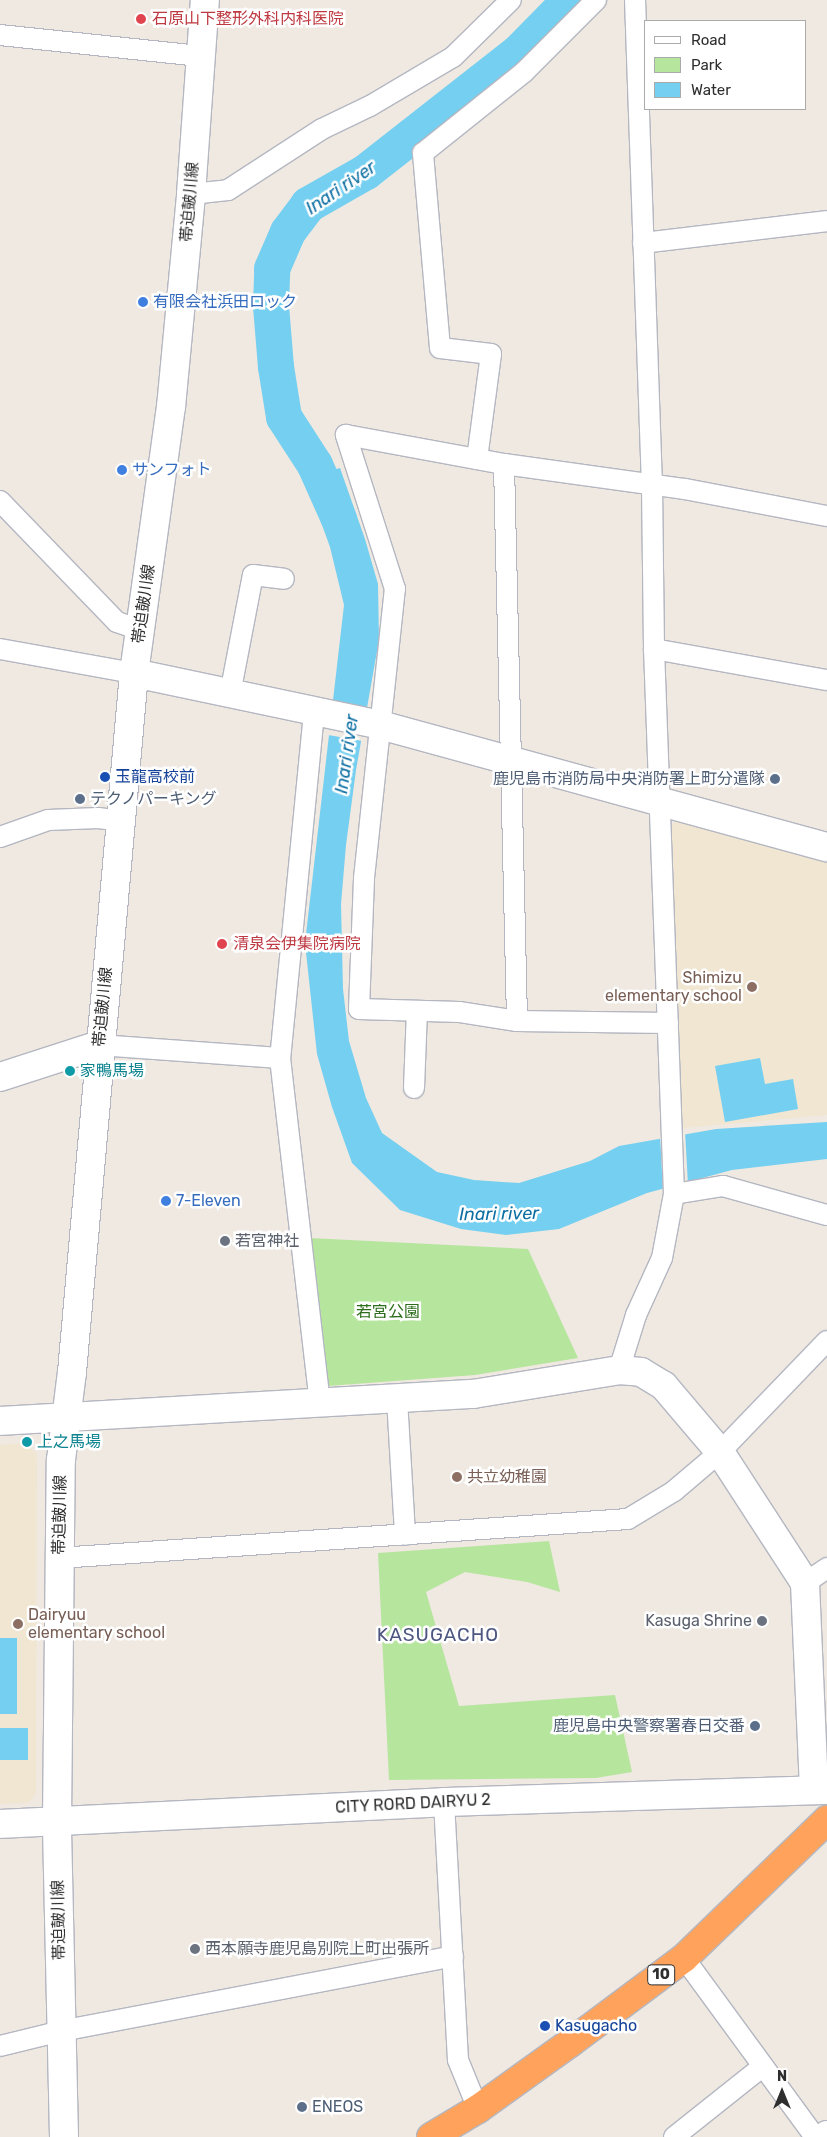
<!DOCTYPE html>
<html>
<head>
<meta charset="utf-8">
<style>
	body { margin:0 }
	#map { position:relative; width:827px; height:2137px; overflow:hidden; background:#efe9e1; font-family:Rubik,"Noto Sans JP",sans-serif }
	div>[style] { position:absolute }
	.education>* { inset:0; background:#f0e6d1 }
	.green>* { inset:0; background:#b6e59e }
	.water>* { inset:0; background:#75cff0; transform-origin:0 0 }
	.pier>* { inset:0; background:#efe9e1; transform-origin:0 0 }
	.river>* { height:36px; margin:-18px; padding:0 18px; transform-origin:18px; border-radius:18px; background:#75cff0 }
	.roads { filter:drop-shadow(1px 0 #b4b7c1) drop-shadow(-1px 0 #b4b7c1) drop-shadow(0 1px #b4b7c1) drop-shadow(0 -1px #b4b7c1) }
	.street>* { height:20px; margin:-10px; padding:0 10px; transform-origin:10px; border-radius:10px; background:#fff }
	.secondary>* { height:28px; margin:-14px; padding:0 14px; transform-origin:14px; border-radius:14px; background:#fff }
	.highway>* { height:28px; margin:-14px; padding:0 14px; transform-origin:14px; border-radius:14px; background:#ffa35c }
	.dots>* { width:14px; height:14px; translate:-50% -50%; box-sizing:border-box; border:2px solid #fff; border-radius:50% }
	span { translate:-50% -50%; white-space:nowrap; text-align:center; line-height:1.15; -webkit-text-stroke:5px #fff; paint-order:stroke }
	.shield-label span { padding:1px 4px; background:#fff; border:1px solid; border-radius:4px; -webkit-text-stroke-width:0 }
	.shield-label { font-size:15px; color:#2e2e2e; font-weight:700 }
	.health-label { font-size:16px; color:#be3a42 }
	.left { translate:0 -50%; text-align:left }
	.street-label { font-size:16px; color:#2e2e2e }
	.shop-label { font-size:16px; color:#366cbe }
	.transit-label { font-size:16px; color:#164399 }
	.service-label { font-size:16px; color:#4e5e75 }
	.right { translate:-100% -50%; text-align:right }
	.education-label { font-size:16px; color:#785e54 }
	.culture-label { font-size:16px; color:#0d838f }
	.worship-label { font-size:16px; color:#5b616d }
	.park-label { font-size:16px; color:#2c6e1b }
	.water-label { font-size:18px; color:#0d6fa3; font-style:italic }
	.quarter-label { font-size:19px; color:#4d5680; letter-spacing:1px }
	.legend { position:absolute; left:644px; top:20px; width:162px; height:90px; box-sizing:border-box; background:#fff; border:1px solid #ababab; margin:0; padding:6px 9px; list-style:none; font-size:15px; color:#2e2e2e }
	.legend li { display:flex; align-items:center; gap:10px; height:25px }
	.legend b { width:25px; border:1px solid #ababab }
	.north { position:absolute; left:757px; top:2067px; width:50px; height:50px; -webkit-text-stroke:4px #fff; paint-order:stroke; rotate:0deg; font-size:14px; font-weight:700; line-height:20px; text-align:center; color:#2e2e2e }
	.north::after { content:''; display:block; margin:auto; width:18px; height:22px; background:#2e2e2e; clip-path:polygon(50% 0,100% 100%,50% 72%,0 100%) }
</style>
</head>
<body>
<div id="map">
	<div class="education">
		<i style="clip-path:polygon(679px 818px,827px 860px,827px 1115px,683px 1128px,670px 827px)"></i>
		<i style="clip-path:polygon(23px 1443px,37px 1454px,36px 1795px,28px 1803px,0 1804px,0 1445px)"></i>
	</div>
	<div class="green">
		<i style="clip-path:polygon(309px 1238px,528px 1249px,578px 1358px,475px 1375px,328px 1386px)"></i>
		<i style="clip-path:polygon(549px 1541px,560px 1592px,527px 1582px,465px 1572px,426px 1592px,459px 1706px,615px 1695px,632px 1772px,596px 1778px,389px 1780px,378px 1553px)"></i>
	</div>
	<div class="water">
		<i style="clip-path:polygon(340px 468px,365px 539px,378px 584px,379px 640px,356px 770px,346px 845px,341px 904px,343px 989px,349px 1041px,366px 1098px,382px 1133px,437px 1172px,474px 1180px,519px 1183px,590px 1161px,619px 1146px,716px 1129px,827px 1122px,827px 1159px,732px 1170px,647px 1193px,559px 1229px,506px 1235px,461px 1229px,400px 1210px,352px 1163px,332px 1107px,317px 1054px,305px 943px,344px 605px,330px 547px,305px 478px)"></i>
		<i style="clip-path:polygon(760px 1058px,765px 1084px,793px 1079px,798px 1109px,725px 1122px,715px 1066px)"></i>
		<i style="left:17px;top:1638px;width:76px;height:17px;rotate:90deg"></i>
		<i style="left:0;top:1728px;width:28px;height:32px"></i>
	</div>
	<div class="pier">
		<i style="left:331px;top:703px;width:39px;height:32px;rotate:10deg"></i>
		<i style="clip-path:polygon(685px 1131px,688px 1185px,663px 1192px,660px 1135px)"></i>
	</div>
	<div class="river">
		<i style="left:339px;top:519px;width:59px;rotate:-114deg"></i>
		<i style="left:315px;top:465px;width:57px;rotate:-122.9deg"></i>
		<i style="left:284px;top:417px;width:51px;rotate:-99.1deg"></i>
		<i style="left:276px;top:367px;width:61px;rotate:-94.7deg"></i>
		<i style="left:271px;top:306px;width:37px;rotate:-88deg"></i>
		<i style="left:272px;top:269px;width:40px;rotate:-66.6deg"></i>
		<i style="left:288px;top:232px;width:34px;rotate:-53deg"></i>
		<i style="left:308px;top:205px;width:67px;rotate:-29.6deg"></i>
		<i style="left:366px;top:172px;width:193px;rotate:-38.1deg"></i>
		<i style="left:518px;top:53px;width:74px;rotate:-45.5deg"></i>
	</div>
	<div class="roads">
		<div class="street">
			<i style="left:0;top:35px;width:202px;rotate:6deg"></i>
			<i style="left:191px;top:194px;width:37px;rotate:-6deg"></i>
			<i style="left:228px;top:190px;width:112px;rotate:-33deg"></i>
			<i style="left:322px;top:129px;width:53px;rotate:-25.6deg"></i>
			<i style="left:370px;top:106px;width:96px;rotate:-30.6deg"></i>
			<i style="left:453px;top:57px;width:81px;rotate:-44.5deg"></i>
			<i style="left:643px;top:243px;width:185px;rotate:-6.8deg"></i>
			<i style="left:477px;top:459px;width:106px;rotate:-82.4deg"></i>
			<i style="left:491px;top:354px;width:51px;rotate:-173.3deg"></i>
			<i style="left:440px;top:348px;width:196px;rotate:-95deg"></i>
			<i style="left:423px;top:153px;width:129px;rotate:-38.7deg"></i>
			<i style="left:524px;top:72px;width:102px;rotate:-45deg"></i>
			<i style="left:504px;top:464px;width:557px;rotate:88.66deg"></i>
			<i style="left:0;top:501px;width:168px;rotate:46deg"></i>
			<i style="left:117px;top:622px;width:24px;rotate:19deg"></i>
			<i style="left:0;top:649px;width:136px;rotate:10.2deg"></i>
			<i style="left:654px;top:649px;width:176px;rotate:10.2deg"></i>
			<i style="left:230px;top:694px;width:121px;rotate:-79.1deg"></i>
			<i style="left:253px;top:575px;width:31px;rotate:7deg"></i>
			<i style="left:314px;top:713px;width:347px;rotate:95.6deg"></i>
			<i style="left:280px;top:1058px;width:347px;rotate:83.4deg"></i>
			<i style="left:0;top:837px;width:51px;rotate:-19.5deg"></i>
			<i style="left:48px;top:820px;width:50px;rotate:-2.3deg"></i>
			<i style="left:98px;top:818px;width:23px;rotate:7deg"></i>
			<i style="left:668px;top:1023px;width:151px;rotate:-179.2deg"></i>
			<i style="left:517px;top:1021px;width:59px;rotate:-171.2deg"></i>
			<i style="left:459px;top:1012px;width:100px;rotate:-178.3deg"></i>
			<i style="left:359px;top:1009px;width:131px;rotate:-87.8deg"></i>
			<i style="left:364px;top:878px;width:291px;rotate:-83.9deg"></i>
			<i style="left:395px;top:589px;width:162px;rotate:-107.7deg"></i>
			<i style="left:346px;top:435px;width:161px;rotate:10.4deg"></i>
			<i style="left:504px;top:464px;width:183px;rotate:7.9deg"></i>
			<i style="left:685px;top:489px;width:145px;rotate:10.8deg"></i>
			<i style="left:99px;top:1045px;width:181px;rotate:4.1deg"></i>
			<i style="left:414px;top:1088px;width:77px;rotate:-87.8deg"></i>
			<i style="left:674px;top:1194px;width:50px;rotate:-9.3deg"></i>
			<i style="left:723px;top:1186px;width:108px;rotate:15.6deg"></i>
			<i style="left:619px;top:1370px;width:58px;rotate:-72.8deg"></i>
			<i style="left:636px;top:1315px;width:63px;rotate:-65.5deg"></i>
			<i style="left:662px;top:1258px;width:65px;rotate:-79.4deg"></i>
			<i style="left:674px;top:1194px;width:545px;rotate:-92.1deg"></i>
			<i style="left:654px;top:649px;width:163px;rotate:-90.7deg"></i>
			<i style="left:652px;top:486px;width:486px;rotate:-92deg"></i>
			<i style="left:397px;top:1399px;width:136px;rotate:86.6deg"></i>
			<i style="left:59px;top:1558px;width:570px;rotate:-3.92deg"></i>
			<i style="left:628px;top:1519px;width:54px;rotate:-31.3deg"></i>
			<i style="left:674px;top:1491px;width:60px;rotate:-40.3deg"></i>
			<i style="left:720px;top:1452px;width:154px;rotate:-46.1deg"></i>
			<i style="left:805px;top:1583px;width:27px;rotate:-34deg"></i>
			<i style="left:444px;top:1802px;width:258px;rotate:86.9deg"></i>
			<i style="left:458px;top:2060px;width:53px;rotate:67.8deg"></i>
			<i style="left:684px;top:1958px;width:222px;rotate:53.8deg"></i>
			<i style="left:0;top:2046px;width:63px;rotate:-13.8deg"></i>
			<i style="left:61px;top:2031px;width:399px;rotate:-10.8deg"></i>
			<i style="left:674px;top:2137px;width:112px;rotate:-38.5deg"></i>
		</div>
		<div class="secondary">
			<i style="left:134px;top:673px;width:251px;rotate:11.9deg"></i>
			<i style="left:380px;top:725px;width:463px;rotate:15.3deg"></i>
			<i style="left:0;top:1077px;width:104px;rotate:-17.9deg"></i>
			<i style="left:0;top:1421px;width:474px;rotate:-3.3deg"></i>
			<i style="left:473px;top:1394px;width:148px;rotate:-9.3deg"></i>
			<i style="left:619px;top:1370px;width:22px;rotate:5deg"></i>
			<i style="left:641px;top:1372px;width:27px;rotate:31deg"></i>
			<i style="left:664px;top:1386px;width:87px;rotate:49.7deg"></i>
			<i style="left:720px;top:1452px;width:156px;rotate:57deg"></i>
			<i style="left:805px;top:1583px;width:206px;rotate:87.5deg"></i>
			<i style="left:0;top:1824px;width:445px;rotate:-2.8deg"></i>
			<i style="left:444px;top:1802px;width:383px;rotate:-1.8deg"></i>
			<i style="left:64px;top:2137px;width:316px;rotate:-91.3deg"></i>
			<i style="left:57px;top:1821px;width:361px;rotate:-89.4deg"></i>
			<i style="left:61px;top:1460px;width:89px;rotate:-82.9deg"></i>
			<i style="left:72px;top:1372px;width:702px;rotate:-84.93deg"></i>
			<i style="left:134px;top:673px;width:269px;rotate:-82.1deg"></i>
			<i style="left:171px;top:407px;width:214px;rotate:-84.6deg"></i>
			<i style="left:191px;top:194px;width:195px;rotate:-85.9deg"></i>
			<i style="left:825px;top:2137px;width:3px;rotate:-45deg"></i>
		</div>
		<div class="highway">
			<i style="left:431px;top:2137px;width:55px;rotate:-30.8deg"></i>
			<i style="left:478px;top:2109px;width:113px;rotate:-35.7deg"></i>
			<i style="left:570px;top:2043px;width:142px;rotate:-36.7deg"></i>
			<i style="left:684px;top:1958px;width:199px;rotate:-44deg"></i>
		</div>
	</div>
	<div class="dots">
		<i style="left:141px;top:19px;background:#e0444e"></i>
		<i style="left:143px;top:302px;background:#3f7fe0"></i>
		<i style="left:122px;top:470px;background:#3f7fe0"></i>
		<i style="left:105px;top:777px;background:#1a4fb4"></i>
		<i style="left:775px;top:779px;background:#5c6f8a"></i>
		<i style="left:80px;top:799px;background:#5c6f8a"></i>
		<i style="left:222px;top:944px;background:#e0444e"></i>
		<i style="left:752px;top:987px;background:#8d6e63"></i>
		<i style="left:70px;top:1071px;background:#0f9aa8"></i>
		<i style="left:166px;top:1201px;background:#3f7fe0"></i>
		<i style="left:225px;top:1241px;background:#6b7280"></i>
		<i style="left:27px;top:1442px;background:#0f9aa8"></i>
		<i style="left:457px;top:1477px;background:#8d6e63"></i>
		<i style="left:762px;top:1621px;background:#6b7280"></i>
		<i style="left:18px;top:1624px;background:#8d6e63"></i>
		<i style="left:755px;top:1726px;background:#5c6f8a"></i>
		<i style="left:195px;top:1949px;background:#6b7280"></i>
		<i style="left:545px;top:2026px;background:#1a4fb4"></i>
		<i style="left:302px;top:2107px;background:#5c6f8a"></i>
	</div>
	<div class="shield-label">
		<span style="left:661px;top:1975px">10</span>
	</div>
	<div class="health-label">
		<span class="left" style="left:152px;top:19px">石原山下整形外科内科医院</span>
		<span class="left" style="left:233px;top:944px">清泉会伊集院病院</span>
	</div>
	<div class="street-label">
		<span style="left:190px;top:202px;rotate:-85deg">帯迫皷川線</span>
		<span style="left:144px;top:604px;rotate:-82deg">帯迫皷川線</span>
		<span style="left:103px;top:1007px;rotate:-85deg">帯迫皷川線</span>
		<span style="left:60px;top:1515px;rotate:-89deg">帯迫皷川線</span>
		<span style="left:413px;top:1804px;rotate:-3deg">CITY RORD DAIRYU 2</span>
		<span style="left:59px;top:1920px;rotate:-91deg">帯迫皷川線</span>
	</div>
	<div class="shop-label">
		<span class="left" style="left:153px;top:302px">有限会社浜田ロック</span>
		<span class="left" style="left:132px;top:470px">サンフォト</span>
		<span class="left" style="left:176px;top:1201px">7-Eleven</span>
	</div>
	<div class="transit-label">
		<span class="left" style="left:115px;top:777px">玉龍高校前</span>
		<span class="left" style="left:555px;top:2026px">Kasugacho</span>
	</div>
	<div class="service-label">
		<span class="right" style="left:765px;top:779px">鹿児島市消防局中央消防署上町分遣隊</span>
		<span class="left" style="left:90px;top:799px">テクノパーキング</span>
		<span class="right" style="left:745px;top:1726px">鹿児島中央警察署春日交番</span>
		<span class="left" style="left:312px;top:2107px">ENEOS</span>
	</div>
	<div class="education-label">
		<span class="right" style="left:742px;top:987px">Shimizu<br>elementary school</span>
		<span class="left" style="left:467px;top:1477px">共立幼稚園</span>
		<span class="left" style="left:28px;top:1624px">Dairyuu<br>elementary school</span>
	</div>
	<div class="culture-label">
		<span class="left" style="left:80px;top:1071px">家鴨馬場</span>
		<span class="left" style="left:37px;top:1442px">上之馬場</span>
	</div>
	<div class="worship-label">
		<span class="left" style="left:235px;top:1241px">若宮神社</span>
		<span class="right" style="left:752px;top:1621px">Kasuga Shrine</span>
		<span class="left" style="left:205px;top:1949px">西本願寺鹿児島別院上町出張所</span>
	</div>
	<div class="park-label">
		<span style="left:388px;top:1312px">若宮公園</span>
	</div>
	<div class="water-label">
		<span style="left:341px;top:188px;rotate:-34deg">Inari river</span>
		<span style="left:347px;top:754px;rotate:-82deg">Inari river</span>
		<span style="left:499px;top:1214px;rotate:-1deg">Inari river</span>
	</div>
	<div class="quarter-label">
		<span style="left:438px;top:1635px">KASUGACHO</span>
	</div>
	<ul class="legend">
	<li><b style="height:6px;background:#fff"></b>Road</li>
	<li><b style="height:14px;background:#b6e59e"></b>Park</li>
	<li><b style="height:14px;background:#75cff0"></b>Water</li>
	</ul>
	<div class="north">N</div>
</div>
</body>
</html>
